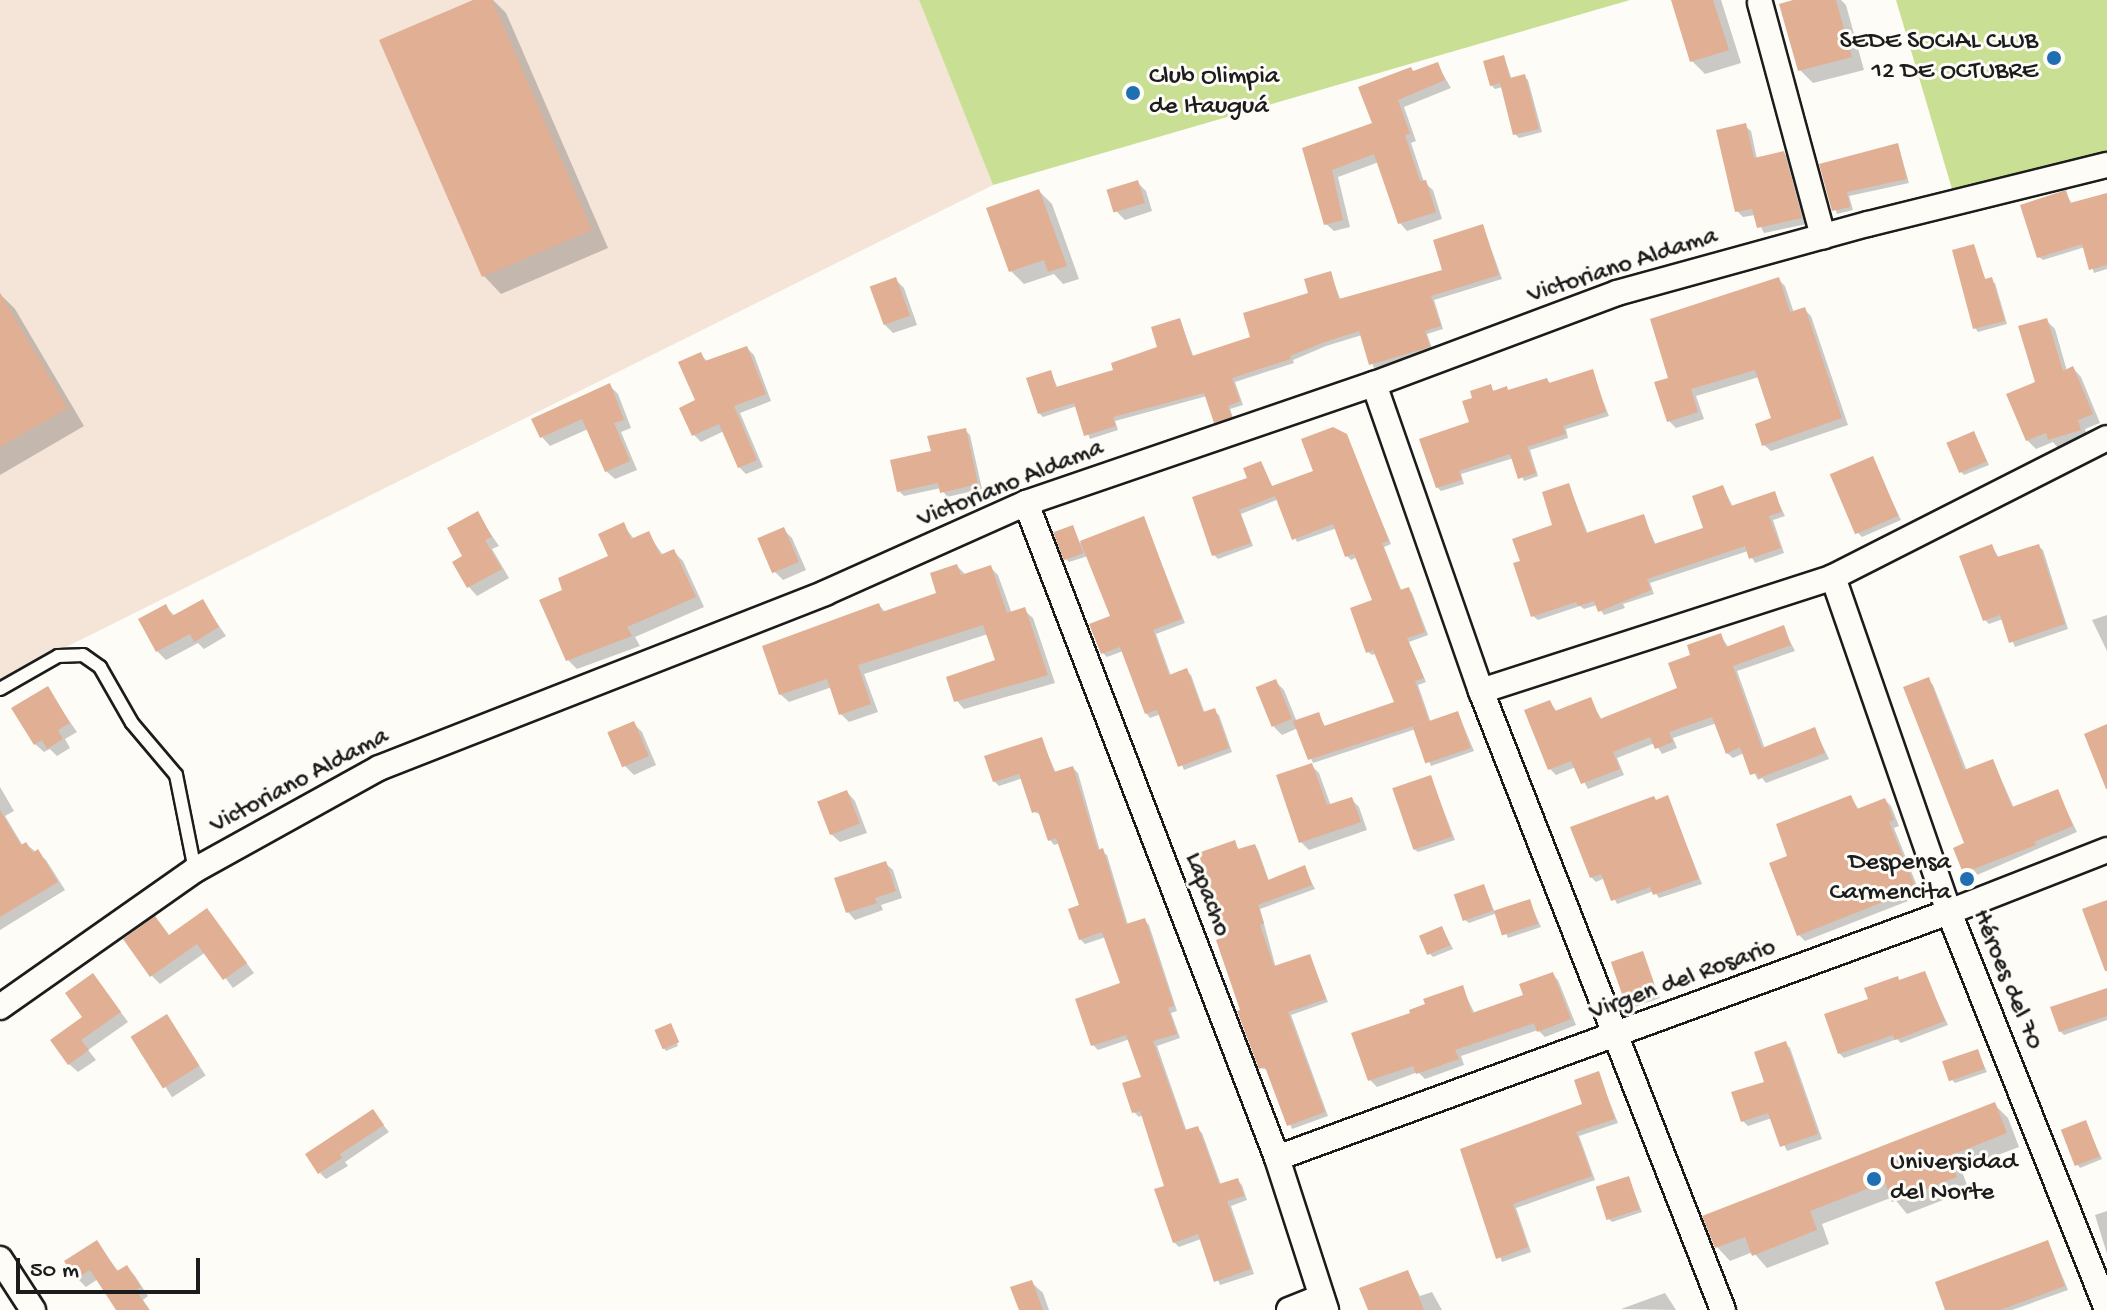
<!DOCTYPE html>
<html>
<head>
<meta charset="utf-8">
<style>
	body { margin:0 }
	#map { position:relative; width:2107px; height:1310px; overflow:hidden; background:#fdfcf7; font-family:"Gochi Hand",sans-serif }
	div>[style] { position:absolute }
	.built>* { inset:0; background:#f5e5d9 }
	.green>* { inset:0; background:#c9df94 }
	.shadow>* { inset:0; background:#0003; transform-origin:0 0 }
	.building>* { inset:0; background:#e1af94; transform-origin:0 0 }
	.roads { filter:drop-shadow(2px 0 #1c1c1c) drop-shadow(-2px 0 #1c1c1c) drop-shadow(0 2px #1c1c1c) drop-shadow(0 -2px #1c1c1c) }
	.lane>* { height:12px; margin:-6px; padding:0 6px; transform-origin:6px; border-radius:6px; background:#fdfcf7 }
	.street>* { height:24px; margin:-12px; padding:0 12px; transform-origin:12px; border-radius:12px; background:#fdfcf7 }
	.dots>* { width:22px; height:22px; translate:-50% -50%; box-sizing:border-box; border:4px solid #fdfcf7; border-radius:50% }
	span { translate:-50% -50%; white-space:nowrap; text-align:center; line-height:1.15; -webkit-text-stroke:6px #fdfcf7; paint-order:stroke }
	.poi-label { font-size:26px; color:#1c1c1c }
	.right { translate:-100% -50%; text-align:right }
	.left { translate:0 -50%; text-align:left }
	.street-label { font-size:26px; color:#1c1c1c }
	.scale { position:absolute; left:16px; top:1258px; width:184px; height:36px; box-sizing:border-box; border:4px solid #1c1c1c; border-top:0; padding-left:10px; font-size:24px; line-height:28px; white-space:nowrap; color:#1c1c1c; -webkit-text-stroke:6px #fdfcf7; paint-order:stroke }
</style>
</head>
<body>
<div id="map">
	<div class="built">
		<i style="clip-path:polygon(0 0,919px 0,993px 185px,0 680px)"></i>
	</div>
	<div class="green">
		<i style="clip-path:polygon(919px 0,1630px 0,993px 185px)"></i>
		<i style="clip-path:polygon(1896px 0,2107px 0,2107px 160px,1955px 199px)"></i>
	</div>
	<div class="shadow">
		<i style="clip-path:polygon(478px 0,493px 0,506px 13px,608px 248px,501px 294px,484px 276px)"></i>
		<i style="clip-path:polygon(1673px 0,1721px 0,1741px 63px,1705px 74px,1692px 61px)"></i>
		<i style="clip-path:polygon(1801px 0,1841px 0,1846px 5px,1864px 70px,1813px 83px,1800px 70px)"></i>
		<i style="clip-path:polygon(1504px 57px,1512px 80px,1524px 77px,1528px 80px,1542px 132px,1519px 138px,1515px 134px,1503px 87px,1495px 89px,1491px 85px)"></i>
		<i style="clip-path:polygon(1437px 64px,1451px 88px,1404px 107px,1416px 141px,1411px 143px,1424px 182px,1433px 190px,1442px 219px,1407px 231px,1400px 223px,1379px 162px,1338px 177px,1350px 227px,1334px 231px,1326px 224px,1305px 149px,1375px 124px,1414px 73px)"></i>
		<i style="clip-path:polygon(1745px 126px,1751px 131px,1757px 159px,1784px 153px,1790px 159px,1807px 224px,1764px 233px,1755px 215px,1743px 217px,1737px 211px)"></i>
		<i style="clip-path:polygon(1898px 145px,1909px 183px,1849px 196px,1853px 210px,1837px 214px,1821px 166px)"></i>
		<i style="clip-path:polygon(1137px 182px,1146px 191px,1152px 211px,1125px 220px,1116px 211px)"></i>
		<i style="clip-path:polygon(1039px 191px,1052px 204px,1079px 279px,1063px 284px,1054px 274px,1024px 284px,1011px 271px)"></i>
		<i style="clip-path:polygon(2066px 193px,2072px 204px,2107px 195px,2107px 269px,2094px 273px,2085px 247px,2043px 260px,2039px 257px)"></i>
		<i style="clip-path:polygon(1483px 226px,1502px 279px,1434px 300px,1443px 329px,1427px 334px,1433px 351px,1374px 368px,1362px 335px,1326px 346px,1293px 360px,1294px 363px,1235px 382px,1243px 405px,1230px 409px,1234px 421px,1220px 426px,1207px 396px,1115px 421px,1118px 430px,1090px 439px,1077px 406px,1043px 417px,1039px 413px,1051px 372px,1058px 389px,1116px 371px,1160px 349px,1180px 320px,1194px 358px,1253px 338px,1311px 295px,1330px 273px,1341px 301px,1445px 271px)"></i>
		<i style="clip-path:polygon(1973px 246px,1986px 281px,1995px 283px,2007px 324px,1978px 332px,1975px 328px)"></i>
		<i style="clip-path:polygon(895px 279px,904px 288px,917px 325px,893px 333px,885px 325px)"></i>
		<i style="clip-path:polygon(1778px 279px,1785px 286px,1794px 313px,1804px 309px,1811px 316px,1848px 425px,1771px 451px,1764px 445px,1773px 420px,1759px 377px,1696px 396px,1704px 419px,1676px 428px,1669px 421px,1656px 384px,1670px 379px)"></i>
		<i style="clip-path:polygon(0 294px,15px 309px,84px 426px,0 475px)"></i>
		<i style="clip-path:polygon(2046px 320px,2055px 329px,2067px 371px,2073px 368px,2081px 377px,2100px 423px,2085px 429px,2088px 439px,2058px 448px,2053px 442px,2036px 449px,2027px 440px)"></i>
		<i style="clip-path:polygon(747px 348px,754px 355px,771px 401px,740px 413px,763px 467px,746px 474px,739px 467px,724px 431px,701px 442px,694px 435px,700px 354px,708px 362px)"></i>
		<i style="clip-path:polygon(1592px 372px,1609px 416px,1566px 429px,1568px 438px,1530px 450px,1538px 476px,1524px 481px,1514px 458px,1461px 474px,1464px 484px,1441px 491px,1437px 487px,1472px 423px,1474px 399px,1490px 386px,1495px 393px,1507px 389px,1510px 392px,1547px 380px,1552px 385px)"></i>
		<i style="clip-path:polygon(610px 386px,618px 394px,631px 428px,621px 432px,637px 470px,615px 479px,606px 471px,588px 429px,550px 446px,542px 437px)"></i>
		<i style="clip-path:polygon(965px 430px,970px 435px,982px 489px,947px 497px,941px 488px,904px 496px,899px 491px,933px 452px)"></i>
		<i style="clip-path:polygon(1974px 433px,1989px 465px,1964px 475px,1960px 471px)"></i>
		<i style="clip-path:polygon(1346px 435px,1391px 544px,1384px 547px,1402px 592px,1408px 589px,1412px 593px,1428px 635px,1409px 642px,1426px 682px,1418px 685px,1431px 723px,1458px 713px,1474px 751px,1431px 766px,1416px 729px,1313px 763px,1298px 728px,1282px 735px,1274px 727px,1275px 681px,1284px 690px,1297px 722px,1318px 714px,1326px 728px,1397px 703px,1377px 653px,1372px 655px,1368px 652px,1374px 602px,1357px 557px,1351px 560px,1347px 556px,1337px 528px,1297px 542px,1279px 499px,1241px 514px,1253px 546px,1218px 559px,1214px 555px,1260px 463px,1273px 488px,1316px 472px)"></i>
		<i style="clip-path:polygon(1872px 459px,1901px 520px,1862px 537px,1858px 533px)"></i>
		<i style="clip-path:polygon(1569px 486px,1588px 534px,1643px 516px,1656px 545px,1706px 529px,1723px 487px,1733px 507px,1774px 493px,1785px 516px,1773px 520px,1784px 553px,1755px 563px,1748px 551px,1650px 583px,1654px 594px,1623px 604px,1625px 608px,1604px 615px,1597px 605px,1584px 609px,1580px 606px,1538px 620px,1533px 616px,1522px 562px,1555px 526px)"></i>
		<i style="clip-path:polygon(477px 514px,499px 546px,492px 549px,509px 578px,477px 596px,469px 587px,465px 557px)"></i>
		<i style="clip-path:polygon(1144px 519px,1185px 623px,1156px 634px,1171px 676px,1186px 671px,1191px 675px,1205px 714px,1214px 711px,1219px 715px,1232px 752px,1184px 770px,1161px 714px,1150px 718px,1146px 713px,1123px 651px,1107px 657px,1103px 653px,1113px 617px,1088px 556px,1069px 562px,1065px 558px,1073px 527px,1080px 543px)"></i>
		<i style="clip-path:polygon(623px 525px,635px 540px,648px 534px,663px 555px,673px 551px,683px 561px,704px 607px,635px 637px,640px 646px,577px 669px,568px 660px,565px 591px,611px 557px)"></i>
		<i style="clip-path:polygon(784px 530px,792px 538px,806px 570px,783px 580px,775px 572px)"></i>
		<i style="clip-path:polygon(1992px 546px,1999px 558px,2038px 546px,2043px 550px,2068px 629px,2015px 647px,2003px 619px,1989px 624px,1985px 620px)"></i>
		<i style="clip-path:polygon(957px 566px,966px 575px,990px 567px,998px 575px,1012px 614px,1024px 610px,1033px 618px,1055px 683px,964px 709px,956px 700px,998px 662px,988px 634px,864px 674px,878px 712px,849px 722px,841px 714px,832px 687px,789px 702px,780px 694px,879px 605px,886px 613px,939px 594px)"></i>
		<i style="clip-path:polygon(202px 601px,226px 636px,204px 649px,198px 643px,166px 660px,157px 651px,166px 607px,174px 615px)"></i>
		<i style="clip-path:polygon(2107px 615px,2107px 651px,2092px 620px)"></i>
		<i style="clip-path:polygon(1783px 628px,1795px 651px,1737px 671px,1765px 749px,1815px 730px,1829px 759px,1766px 783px,1762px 778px,1758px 780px,1744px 753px,1733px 758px,1727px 753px,1717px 723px,1673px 738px,1677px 748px,1662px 754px,1655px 743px,1617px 758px,1624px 775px,1588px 789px,1576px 767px,1556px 775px,1550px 769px,1550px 702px,1557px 712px,1590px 700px,1602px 720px,1680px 689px,1693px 656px,1720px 635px,1729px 648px)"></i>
		<i style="clip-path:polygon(1928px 680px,1933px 685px,1967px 771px,1993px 761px,2014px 808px,2057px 791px,2077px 832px,1970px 878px,1965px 872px,1956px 849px,1966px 845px)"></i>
		<i style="clip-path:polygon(47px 689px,77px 732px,65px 739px,70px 748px,57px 756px,50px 749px,44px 752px,35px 744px)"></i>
		<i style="clip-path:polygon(633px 723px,642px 732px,656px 765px,634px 775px,625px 766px)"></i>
		<i style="clip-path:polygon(1041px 739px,1056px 773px,1073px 768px,1078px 773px,1100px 851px,1107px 855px,1128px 925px,1144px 920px,1149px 925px,1177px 1011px,1171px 1013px,1180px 1038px,1157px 1046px,1187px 1132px,1197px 1128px,1202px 1133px,1221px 1185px,1237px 1180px,1242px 1185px,1247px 1200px,1231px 1206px,1254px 1274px,1220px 1285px,1201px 1239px,1179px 1247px,1174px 1242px,1167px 1187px,1143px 1115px,1139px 1117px,1134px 1112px,1144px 1078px,1130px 1039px,1098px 1050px,1093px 1045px,1122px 985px,1106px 937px,1085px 944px,1080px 939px,1082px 906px,1060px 843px,1054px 845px,1050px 840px,1042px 815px,1034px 812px,1023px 778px,999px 786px,994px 781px)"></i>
		<i style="clip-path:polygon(1311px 765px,1319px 773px,1331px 806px,1351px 799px,1359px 807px,1367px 830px,1309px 850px,1301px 842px)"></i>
		<i style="clip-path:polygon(1431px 778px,1455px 840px,1418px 852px,1414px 849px)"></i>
		<i style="clip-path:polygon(0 787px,14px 811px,5px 816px,23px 846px,26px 844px,46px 860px,65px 890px,0 930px)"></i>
		<i style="clip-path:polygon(847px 792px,855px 801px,867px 833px,840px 842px,831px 834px)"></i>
		<i style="clip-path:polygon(1851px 797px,1859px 810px,1885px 800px,1891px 806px,1899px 826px,1894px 828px,1921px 896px,1805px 941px,1799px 935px,1790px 857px)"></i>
		<i style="clip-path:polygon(1668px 798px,1702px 884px,1659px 898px,1654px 891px,1617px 904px,1605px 878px,1596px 882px,1591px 877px,1657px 802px)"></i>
		<i style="clip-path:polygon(1234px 843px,1240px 851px,1255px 846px,1258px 850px,1269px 881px,1304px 867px,1315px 889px,1260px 909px,1276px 968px,1310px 956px,1328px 1002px,1291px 1015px,1328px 1116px,1292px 1129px,1268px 1070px,1261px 1068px,1226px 938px,1219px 906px)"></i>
		<i style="clip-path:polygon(885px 863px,893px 870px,902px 898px,881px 905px,883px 910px,855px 920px,848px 912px)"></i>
		<i style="clip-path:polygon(1484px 886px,1495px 913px,1529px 901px,1541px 927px,1508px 938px,1497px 913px,1469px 923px,1465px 920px)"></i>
		<i style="clip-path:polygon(207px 910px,254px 973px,233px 988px,206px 952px,160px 984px,152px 976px,155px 919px,170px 937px)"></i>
		<i style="clip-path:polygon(1442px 928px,1453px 949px,1433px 957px,1429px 953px)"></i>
		<i style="clip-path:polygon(1642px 954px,1660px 998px,1632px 1008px,1628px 1004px)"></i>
		<i style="clip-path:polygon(1924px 973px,1948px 1025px,1901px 1043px,1897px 1039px,1844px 1058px,1839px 1053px,1871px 1000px,1897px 978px,1901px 982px)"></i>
		<i style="clip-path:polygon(1552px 974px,1558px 980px,1576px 1025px,1545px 1037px,1538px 1030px,1461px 1056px,1464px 1065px,1425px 1079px,1418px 1072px,1377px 1087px,1370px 1080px,1413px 1014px,1462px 988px,1475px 1014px,1526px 996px)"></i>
		<i style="clip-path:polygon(101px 985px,128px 1022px,88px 1050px,96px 1060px,78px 1072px,69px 1064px,84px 1018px)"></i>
		<i style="clip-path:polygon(2107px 990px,2107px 1020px,2064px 1035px,2060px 1031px)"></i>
		<i style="left:167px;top:1016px;width:71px;height:40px;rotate:57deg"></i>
		<i style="clip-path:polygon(670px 1027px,678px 1046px,666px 1051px,663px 1047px)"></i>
		<i style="clip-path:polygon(1785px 1043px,1790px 1048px,1822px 1139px,1787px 1151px,1772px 1118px,1748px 1126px,1743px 1121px)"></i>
		<i style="clip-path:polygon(1977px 1051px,1987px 1072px,1955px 1083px,1951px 1079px)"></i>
		<i style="clip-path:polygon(1598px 1073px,1618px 1123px,1579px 1136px,1595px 1180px,1516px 1208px,1531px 1252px,1502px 1262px,1463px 1151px,1585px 1105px)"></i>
		<i style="clip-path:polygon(1994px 1104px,2008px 1118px,2019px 1147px,1961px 1169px,1969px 1190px,1907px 1214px,1893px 1197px,1822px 1224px,1829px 1244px,1767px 1268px,1753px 1252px,1730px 1261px,1717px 1247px)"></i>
		<i style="clip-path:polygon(373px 1112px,389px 1132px,345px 1162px,348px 1166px,326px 1179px,320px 1173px)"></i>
		<i style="clip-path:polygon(2085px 1122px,2102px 1159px,2080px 1168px,2077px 1164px)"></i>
		<i style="clip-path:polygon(1629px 1179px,1642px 1212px,1612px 1222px,1608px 1218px)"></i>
		<i style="clip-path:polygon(2107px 1211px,2107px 1254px,2095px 1215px)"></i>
		<i style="clip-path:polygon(2048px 1242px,2068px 1290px,2012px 1310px,1947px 1310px)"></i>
		<i style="clip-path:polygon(96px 1243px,119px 1272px,127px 1267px,135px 1276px,148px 1296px,143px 1300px,150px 1310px,118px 1310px,98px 1279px,86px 1287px,77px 1278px)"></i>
		<i style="clip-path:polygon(1407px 1272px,1420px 1296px,1432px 1292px,1442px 1310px,1370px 1310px)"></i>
		<i style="clip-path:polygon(1031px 1282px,1043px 1293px,1049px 1310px,1021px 1310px)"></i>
		<i style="clip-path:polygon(1665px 1293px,1676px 1310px,1621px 1309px)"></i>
	</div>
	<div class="building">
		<i style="clip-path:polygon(473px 0,492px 0,592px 230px,482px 277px,379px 40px)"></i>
		<i style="clip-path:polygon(1671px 0,1713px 0,1729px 50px,1690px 62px)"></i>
		<i style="clip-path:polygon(1793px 0,1836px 0,1852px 57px,1798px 71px,1779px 4px)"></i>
		<i style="clip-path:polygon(1504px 55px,1510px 78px,1525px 74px,1539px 129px,1513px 135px,1500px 83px,1490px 86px,1483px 61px)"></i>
		<i style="clip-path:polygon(1438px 62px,1445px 80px,1398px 100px,1410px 134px,1405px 135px,1420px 181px,1426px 180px,1436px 212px,1398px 224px,1374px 154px,1332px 170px,1343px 220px,1324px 225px,1302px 148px,1372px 123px,1358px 87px,1411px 67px,1413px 71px)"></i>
		<i style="clip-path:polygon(1746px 123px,1754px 158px,1784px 151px,1802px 218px,1757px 228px,1752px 209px,1735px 212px,1716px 130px)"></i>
		<i style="clip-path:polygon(1898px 143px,1907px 179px,1847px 192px,1850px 207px,1832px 211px,1819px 164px)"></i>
		<i style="left:1138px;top:180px;width:24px;height:33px;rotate:73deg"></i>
		<i style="clip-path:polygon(1039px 189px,1067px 266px,1048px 272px,1044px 260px,1009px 272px,986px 208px)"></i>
		<i style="clip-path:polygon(2066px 190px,2070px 203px,2107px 193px,2107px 265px,2089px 270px,2082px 244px,2037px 258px,2020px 205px)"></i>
		<i style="clip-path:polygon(1483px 224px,1499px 275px,1431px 296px,1441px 326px,1425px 331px,1430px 347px,1369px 365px,1359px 331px,1322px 343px,1290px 356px,1291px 359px,1232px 378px,1240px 401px,1228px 406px,1232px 417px,1214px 423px,1204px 393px,1113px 417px,1116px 426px,1084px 436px,1074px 403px,1038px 414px,1026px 378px,1051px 370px,1056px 387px,1113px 370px,1111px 363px,1157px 347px,1151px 327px,1180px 318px,1192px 356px,1250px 337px,1243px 313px,1308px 293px,1304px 279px,1331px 271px,1339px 299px,1442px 270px,1433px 240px)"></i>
		<i style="clip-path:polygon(1974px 244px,1985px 279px,1992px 277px,2005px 321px,1973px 329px,1952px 250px)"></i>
		<i style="left:896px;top:277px;width:41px;height:28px;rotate:70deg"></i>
		<i style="clip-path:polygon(1779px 277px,1790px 312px,1805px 307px,1842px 418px,1762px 446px,1755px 424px,1771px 418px,1755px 370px,1691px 389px,1698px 412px,1667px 422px,1654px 382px,1668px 378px,1650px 319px)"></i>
		<i style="clip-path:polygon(0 293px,68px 408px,0 447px)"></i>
		<i style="clip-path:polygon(2047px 318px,2063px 371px,2073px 366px,2093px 414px,2078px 420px,2081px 430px,2048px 440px,2046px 433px,2026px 441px,2006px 394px,2035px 382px,2018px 326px)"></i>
		<i style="clip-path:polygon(747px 346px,766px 394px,734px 406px,757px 460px,738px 468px,719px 424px,692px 436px,679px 408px,695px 400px,678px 362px,701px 352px,705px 361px)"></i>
		<i style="clip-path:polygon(1593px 369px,1606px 412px,1563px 426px,1566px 434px,1527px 447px,1536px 473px,1518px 479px,1510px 454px,1459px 471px,1462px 480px,1436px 488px,1419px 439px,1469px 422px,1462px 401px,1472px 398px,1470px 391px,1491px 384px,1493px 391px,1507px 386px,1508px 390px,1547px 378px,1549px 383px)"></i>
		<i style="clip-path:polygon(610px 383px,624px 420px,614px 423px,630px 461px,605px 472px,582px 419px,540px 438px,531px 419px)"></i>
		<i style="clip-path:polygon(1333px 427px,1347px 434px,1389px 541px,1382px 543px,1400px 590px,1409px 587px,1425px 632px,1407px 638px,1424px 678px,1415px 681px,1429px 721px,1308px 760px,1293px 721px,1319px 712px,1324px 726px,1394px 702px,1373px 650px,1366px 653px,1350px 608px,1372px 600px,1354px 554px,1345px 557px,1333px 524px,1292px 540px,1275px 496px,1239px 510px,1251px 543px,1212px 556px,1192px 497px,1247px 478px,1243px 468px,1261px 461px,1272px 486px,1313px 471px,1301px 439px)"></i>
		<i style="clip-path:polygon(966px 428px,978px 484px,940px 493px,938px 483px,897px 492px,890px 460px,931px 451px,927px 436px)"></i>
		<i style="left:1974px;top:431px;width:33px;height:30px;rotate:67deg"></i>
		<i style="left:1873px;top:456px;width:65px;height:47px;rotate:67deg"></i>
		<i style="clip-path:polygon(1569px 483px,1586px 533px,1644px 514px,1654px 544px,1703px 528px,1692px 496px,1723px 485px,1731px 506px,1775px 491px,1782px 512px,1769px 516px,1781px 548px,1749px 559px,1745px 546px,1647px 579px,1651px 590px,1598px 612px,1594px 601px,1578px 606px,1576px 602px,1531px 617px,1513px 563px,1520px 561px,1512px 539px,1552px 525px,1542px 492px)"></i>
		<i style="clip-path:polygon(478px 511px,492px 537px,485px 540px,502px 569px,467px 588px,452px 562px,462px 556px,447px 528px)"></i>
		<i style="clip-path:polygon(1144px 516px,1182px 619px,1153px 630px,1169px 675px,1187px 668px,1203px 712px,1215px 708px,1229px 748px,1178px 767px,1157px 710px,1145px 714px,1120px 647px,1101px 654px,1089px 624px,1110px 616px,1080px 541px)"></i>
		<i style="clip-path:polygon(624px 522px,631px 539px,649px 531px,660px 555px,674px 549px,696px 597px,627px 627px,632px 636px,566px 661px,539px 600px,562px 590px,558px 578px,608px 556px,598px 534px)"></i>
		<i style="left:1073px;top:525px;width:30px;height:21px;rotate:70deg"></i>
		<i style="left:784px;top:527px;width:38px;height:29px;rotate:67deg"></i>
		<i style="clip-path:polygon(1992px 544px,1997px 557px,2039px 544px,2065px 624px,2009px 643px,2000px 615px,1983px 621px,1959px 556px)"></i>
		<i style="clip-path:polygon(957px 564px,961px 575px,991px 565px,1007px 613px,1025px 607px,1048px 675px,954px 702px,946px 677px,995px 660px,983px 625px,858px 665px,871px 704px,839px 715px,827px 679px,779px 695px,762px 646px,879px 603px,882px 612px,936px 593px,930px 573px)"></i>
		<i style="clip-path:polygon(203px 599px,219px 627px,194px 642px,190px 634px,156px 652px,138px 619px,166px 604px,172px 616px)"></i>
		<i style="clip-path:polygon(1784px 625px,1791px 645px,1733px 666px,1762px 748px,1815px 727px,1825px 753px,1759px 778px,1757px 773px,1750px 775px,1740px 747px,1726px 754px,1712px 717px,1669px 732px,1673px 742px,1655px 749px,1650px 737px,1613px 752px,1620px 769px,1581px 784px,1571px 761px,1548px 770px,1524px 710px,1550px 700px,1555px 711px,1591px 697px,1600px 719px,1677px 688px,1668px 663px,1690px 655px,1687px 645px,1721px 633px,1726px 647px)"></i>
		<i style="clip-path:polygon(1929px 677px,1964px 770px,1993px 759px,2012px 807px,2058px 789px,2073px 826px,2034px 842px,2036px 845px,1963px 873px,1953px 848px,1964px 843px,1903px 687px)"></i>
		<i style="left:1276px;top:679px;width:43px;height:22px;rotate:68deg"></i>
		<i style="clip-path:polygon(48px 686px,70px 723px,58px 730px,63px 739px,47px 749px,42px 740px,34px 745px,11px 708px)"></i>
		<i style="left:1458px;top:711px;width:39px;height:48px;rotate:71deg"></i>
		<i style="left:634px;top:721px;width:38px;height:29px;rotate:67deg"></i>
		<i style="clip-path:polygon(2107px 724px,2107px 789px,2106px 789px,2084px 734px)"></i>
		<i style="clip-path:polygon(1042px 737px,1054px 772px,1073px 766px,1098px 850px,1103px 848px,1126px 924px,1145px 918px,1174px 1006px,1168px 1008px,1177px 1034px,1153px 1041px,1185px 1130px,1198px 1126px,1219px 1184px,1238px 1178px,1244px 1196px,1227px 1201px,1251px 1269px,1214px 1282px,1198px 1234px,1173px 1243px,1154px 1189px,1164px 1186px,1140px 1111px,1132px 1113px,1122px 1083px,1141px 1077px,1126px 1035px,1091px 1046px,1075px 999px,1120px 983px,1102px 932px,1079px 940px,1068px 909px,1079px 905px,1056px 838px,1048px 841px,1038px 811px,1032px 813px,1019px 774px,993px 782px,984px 756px)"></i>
		<i style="clip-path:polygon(1312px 763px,1327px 805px,1352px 797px,1361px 822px,1299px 843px,1276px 775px)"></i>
		<i style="left:1431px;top:775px;width:65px;height:41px;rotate:71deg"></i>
		<i style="left:847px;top:790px;width:36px;height:32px;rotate:69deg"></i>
		<i style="clip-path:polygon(1668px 795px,1699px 879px,1653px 895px,1650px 887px,1611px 901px,1601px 874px,1590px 878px,1570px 827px,1654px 796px,1656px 800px)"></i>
		<i style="clip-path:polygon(1851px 795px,1857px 809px,1885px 798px,1894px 820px,1889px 822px,1916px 889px,1797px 936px,1769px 863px,1787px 856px,1776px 824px)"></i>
		<i style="clip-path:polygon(0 810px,21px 845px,26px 842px,33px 853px,38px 849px,58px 882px,0 917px)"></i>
		<i style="clip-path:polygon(1235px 840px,1238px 849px,1255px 844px,1268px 880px,1305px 865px,1312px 885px,1258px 905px,1264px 923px,1260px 925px,1274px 966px,1310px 954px,1326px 999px,1288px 1012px,1325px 1112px,1287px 1126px,1265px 1067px,1259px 1069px,1237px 1011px,1240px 1010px,1216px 940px,1223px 937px,1212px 906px,1217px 905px,1198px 853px)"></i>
		<i style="clip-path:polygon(886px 861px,896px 891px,875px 898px,877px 903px,846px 913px,834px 878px)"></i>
		<i style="left:1484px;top:884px;width:28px;height:32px;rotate:71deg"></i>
		<i style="left:1530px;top:899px;width:26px;height:38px;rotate:72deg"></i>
		<i style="clip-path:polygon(2107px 900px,2107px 971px,2105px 971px,2082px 909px)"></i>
		<i style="clip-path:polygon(207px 908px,247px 963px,223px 980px,197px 944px,150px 977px,123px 939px,155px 916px,169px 935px)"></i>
		<i style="left:1442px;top:926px;width:21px;height:25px;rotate:67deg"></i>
		<i style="left:1643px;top:951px;width:46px;height:34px;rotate:71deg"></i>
		<i style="clip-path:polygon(1925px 971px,1945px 1021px,1895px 1040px,1893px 1035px,1838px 1054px,1824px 1014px,1868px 999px,1864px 988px,1898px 976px,1899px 980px)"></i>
		<i style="clip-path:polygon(1553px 972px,1571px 1019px,1537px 1032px,1534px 1023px,1455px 1050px,1459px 1059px,1416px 1074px,1413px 1066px,1368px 1081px,1351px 1033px,1410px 1013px,1409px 1010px,1425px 1004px,1423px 999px,1463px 985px,1472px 1013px,1523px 995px,1519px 984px)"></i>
		<i style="clip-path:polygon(93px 973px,121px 1012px,81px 1040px,89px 1050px,68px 1065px,50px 1040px,82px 1017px,65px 993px)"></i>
		<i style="clip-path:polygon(2107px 988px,2107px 1016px,2059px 1032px,2050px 1007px)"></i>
		<i style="left:167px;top:1014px;width:61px;height:43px;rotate:58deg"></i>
		<i style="left:671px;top:1023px;width:21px;height:18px;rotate:67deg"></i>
		<i style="clip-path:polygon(1786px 1041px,1818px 1134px,1780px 1147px,1768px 1113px,1741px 1122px,1731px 1092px,1764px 1082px,1754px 1052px)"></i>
		<i style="left:1978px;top:1049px;width:21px;height:38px;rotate:71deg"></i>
		<i style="clip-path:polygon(1599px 1071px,1615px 1119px,1576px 1132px,1592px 1176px,1513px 1204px,1528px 1247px,1496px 1259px,1460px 1149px,1582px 1104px,1574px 1080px)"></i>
		<i style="clip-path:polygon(1995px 1102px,2007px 1133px,1949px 1156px,1957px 1177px,1892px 1202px,1885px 1182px,1810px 1211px,1817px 1230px,1752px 1256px,1745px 1237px,1715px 1248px,1702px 1216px)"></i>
		<i style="clip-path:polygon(373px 1109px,384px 1125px,340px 1154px,342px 1158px,318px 1174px,305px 1154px)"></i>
		<i style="left:2086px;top:1120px;width:39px;height:27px;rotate:69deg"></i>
		<i style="left:1629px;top:1176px;width:35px;height:35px;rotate:72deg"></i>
		<i style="clip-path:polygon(97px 1240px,117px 1271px,127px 1265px,141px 1287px,136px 1290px,149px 1310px,116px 1310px,90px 1270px,76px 1279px,64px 1261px)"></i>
		<i style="clip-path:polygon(2048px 1240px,2065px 1286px,2000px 1310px,1945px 1310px,1935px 1282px)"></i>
		<i style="clip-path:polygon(1408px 1270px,1424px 1310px,1368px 1310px,1359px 1288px)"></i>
		<i style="clip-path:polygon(1032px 1280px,1043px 1310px,1019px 1310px,1010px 1287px)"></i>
	</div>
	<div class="roads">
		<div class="lane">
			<i style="left:0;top:689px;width:67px;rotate:-29.6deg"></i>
			<i style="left:58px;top:656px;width:25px;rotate:-2deg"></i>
			<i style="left:83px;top:655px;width:21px;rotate:35deg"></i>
			<i style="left:100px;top:667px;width:64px;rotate:60.3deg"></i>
			<i style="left:132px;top:723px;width:68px;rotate:49.8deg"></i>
			<i style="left:176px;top:775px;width:97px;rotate:78.7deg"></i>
		</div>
		<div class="street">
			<i style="left:1760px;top:3px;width:242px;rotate:74.9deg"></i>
			<i style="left:1374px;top:384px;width:325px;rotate:70.8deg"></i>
			<i style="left:1481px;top:691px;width:665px;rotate:68.65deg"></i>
			<i style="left:1026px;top:503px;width:701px;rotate:69.03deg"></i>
			<i style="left:1277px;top:1158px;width:160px;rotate:72.1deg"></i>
			<i style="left:1833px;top:577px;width:355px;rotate:70.9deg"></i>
			<i style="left:1949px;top:912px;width:428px;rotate:68.3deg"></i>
			<i style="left:1481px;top:691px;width:370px;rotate:-17.9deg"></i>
			<i style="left:1833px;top:577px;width:307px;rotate:-26.9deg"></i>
			<i style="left:0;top:1007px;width:238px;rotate:-35.1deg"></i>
			<i style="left:195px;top:870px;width:210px;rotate:-29deg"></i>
			<i style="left:379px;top:768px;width:479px;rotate:-21.4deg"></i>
			<i style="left:825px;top:593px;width:220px;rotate:-24.1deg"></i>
			<i style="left:1026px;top:503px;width:368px;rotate:-18.9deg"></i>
			<i style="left:1374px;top:384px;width:259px;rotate:-20.5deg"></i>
			<i style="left:1617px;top:293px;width:260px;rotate:-15.4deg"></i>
			<i style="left:1868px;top:224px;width:246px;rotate:-13.9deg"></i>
			<i style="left:1277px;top:1158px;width:716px;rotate:-20.11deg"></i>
			<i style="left:1949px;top:912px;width:170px;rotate:-21.4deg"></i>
			<i style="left:0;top:1259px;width:61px;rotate:57.1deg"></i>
			<i style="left:1289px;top:1310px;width:35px;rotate:-22deg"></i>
		</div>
	</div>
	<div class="dots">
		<i style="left:2054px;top:58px;background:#1f6fb2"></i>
		<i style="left:1133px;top:93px;background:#1f6fb2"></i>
		<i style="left:1967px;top:879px;background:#1f6fb2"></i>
		<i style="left:1874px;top:1179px;background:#1f6fb2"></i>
	</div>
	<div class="poi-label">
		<span class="right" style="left:2038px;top:58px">SEDE SOCIAL CLUB<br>12 DE OCTUBRE</span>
		<span class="left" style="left:1149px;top:93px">Club Olimpia<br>de Itauguá</span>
		<span class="right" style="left:1951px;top:879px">Despensa<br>Carmencita</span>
		<span class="left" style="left:1890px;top:1179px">Universidad<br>del Norte</span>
	</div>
	<div class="street-label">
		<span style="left:1623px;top:267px;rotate:-18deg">Victoriano Aldama</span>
		<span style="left:1011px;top:485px;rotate:-22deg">Victoriano Aldama</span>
		<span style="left:300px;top:782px;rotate:-28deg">Victoriano Aldama</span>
		<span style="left:1206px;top:895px;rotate:69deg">Lapacho</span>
		<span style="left:2006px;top:980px;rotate:68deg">Héroes del 70</span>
		<span style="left:1683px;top:981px;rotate:-20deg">Virgen del Rosario</span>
	</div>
	<div class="scale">50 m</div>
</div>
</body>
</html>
